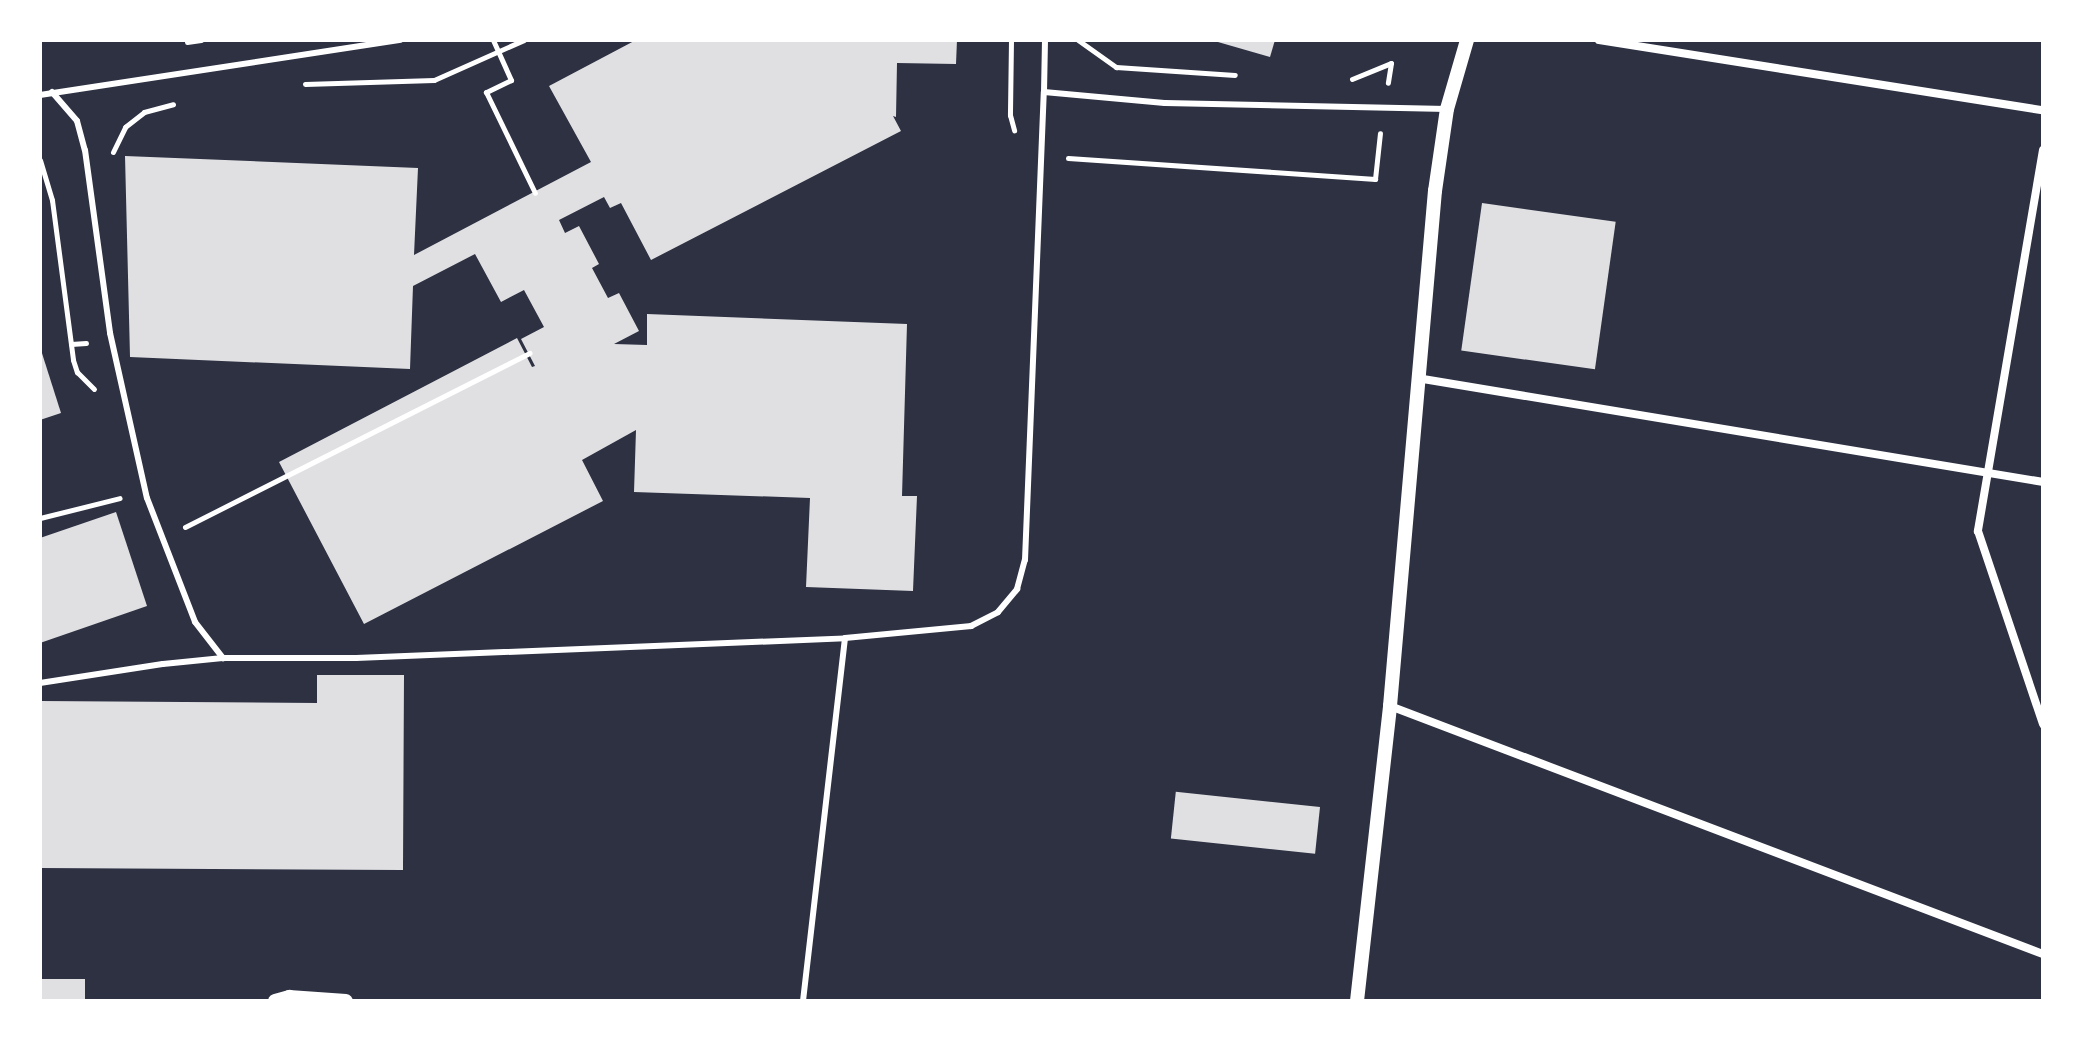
<!DOCTYPE html>
<html>
<head>
<meta charset="utf-8">
<style>
	body { margin:0 }
	#map { position:relative; width:2083px; height:1041px; overflow:hidden; background:#2d3142; font-family:"PT Sans",sans-serif }
	div>[style] { position:absolute }
	.building>* { inset:0; background:#e0e0e3; transform-origin:0 0 }
	.path>* { height:5px; margin:-2.5px; padding:0 2.5px; transform-origin:2.5px; border-radius:2.5px; background:#fff }
	.service>* { height:6px; margin:-3px; padding:0 3px; transform-origin:3px; border-radius:3px; background:#fff }
	.minor>* { height:8px; margin:-4px; padding:0 4px; transform-origin:4px; border-radius:4px; background:#fff }
	.tertiary>* { height:14px; margin:-7px; padding:0 7px; transform-origin:7px; border-radius:7px; background:#fff }
	span { translate:-50% -50%; white-space:nowrap; text-align:center; line-height:1.15; -webkit-text-stroke:6px #fff; paint-order:stroke }
	.frame { position:absolute; inset:0; border:42px solid #fff; pointer-events:none }
</style>
</head>
<body>
<div id="map">
	<div class="building">
		<i style="clip-path:polygon(636px 40px,957px 40px,956px 64px,897px 63px,896px 117px,893px 116px,901px 131px,651px 260px,621px 203px,610px 208px,604px 197px,559px 220px,565px 233px,579px 226px,599px 264px,592px 268px,608px 298px,619px 293px,639px 331px,614px 344px,647px 345px,647px 314px,907px 324px,902px 496px,917px 496px,913px 591px,806px 587px,810px 498px,634px 492px,636px 430px,582px 460px,603px 501px,364px 624px,279px 462px,517px 338px,532px 367px,535px 366px,521px 339px,544px 327px,524px 290px,501px 302px,475px 254px,413px 286px,410px 369px,130px 357px,125px 156px,418px 168px,414px 255px,591px 162px,549px 86px)"></i>
		<i style="clip-path:polygon(1211px 40px,1275px 40px,1270px 57px)"></i>
		<i style="left:1482px;top:203px;width:135px;height:149px;rotate:8deg"></i>
		<i style="clip-path:polygon(40px 347px,61px 413px,40px 420px)"></i>
		<i style="clip-path:polygon(116px 512px,147px 606px,40px 643px,40px 538px)"></i>
		<i style="clip-path:polygon(317px 675px,404px 675px,403px 870px,40px 868px,40px 701px,317px 703px)"></i>
		<i style="left:1320px;top:807px;width:47px;height:145px;rotate:96deg"></i>
		<i style="left:40px;top:979px;width:45px;height:22px"></i>
	</div>
	<div class="path">
		<i style="left:493px;top:40px;width:44px;rotate:65.8deg"></i>
		<i style="left:511px;top:80px;width:28px;rotate:154deg"></i>
		<i style="left:486px;top:92px;width:112px;rotate:64.1deg"></i>
		<i style="left:1011px;top:40px;width:75px;rotate:90.8deg"></i>
		<i style="left:1010px;top:115px;width:16px;rotate:75deg"></i>
		<i style="left:1078px;top:40px;width:47px;rotate:35.4deg"></i>
		<i style="left:1116px;top:67px;width:119px;rotate:3.8deg"></i>
		<i style="left:187px;top:42px;width:14px;rotate:-8deg"></i>
		<i style="left:1352px;top:79px;width:42px;rotate:-22.3deg"></i>
		<i style="left:1391px;top:63px;width:20px;rotate:99deg"></i>
		<i style="left:305px;top:84px;width:129px;rotate:-1.8deg"></i>
		<i style="left:434px;top:80px;width:98px;rotate:-24deg"></i>
		<i style="left:113px;top:152px;width:28px;rotate:-64deg"></i>
		<i style="left:125px;top:127px;width:24px;rotate:-38deg"></i>
		<i style="left:144px;top:112px;width:30px;rotate:-15deg"></i>
		<i style="left:1068px;top:158px;width:308px;rotate:3.9deg"></i>
		<i style="left:1375px;top:179px;width:46px;rotate:-83.8deg"></i>
		<i style="left:40px;top:160px;width:42px;rotate:73.3deg"></i>
		<i style="left:52px;top:200px;width:161px;rotate:82.5deg"></i>
		<i style="left:73px;top:360px;width:13px;rotate:72deg"></i>
		<i style="left:77px;top:372px;width:24px;rotate:45deg"></i>
		<i style="left:71px;top:344px;width:15px;rotate:-4deg"></i>
		<i style="left:40px;top:518px;width:82px;rotate:-14deg"></i>
		<i style="left:185px;top:527px;width:386px;rotate:-26.8deg"></i>
	</div>
	<div class="service">
		<i style="left:1045px;top:40px;width:52px;rotate:91.1deg"></i>
		<i style="left:1044px;top:92px;width:121px;rotate:5.2deg"></i>
		<i style="left:1165px;top:103px;width:282px;rotate:1.2deg"></i>
		<i style="left:52px;top:92px;width:38px;rotate:49deg"></i>
		<i style="left:77px;top:121px;width:30px;rotate:75deg"></i>
		<i style="left:85px;top:150px;width:185px;rotate:82.2deg"></i>
		<i style="left:110px;top:333px;width:169px;rotate:77.4deg"></i>
		<i style="left:147px;top:498px;width:133px;rotate:68.8deg"></i>
		<i style="left:195px;top:622px;width:46px;rotate:52.1deg"></i>
		<i style="left:223px;top:658px;width:133px"></i>
		<i style="left:356px;top:658px;width:489px;rotate:-2.3deg"></i>
		<i style="left:845px;top:638px;width:127px;rotate:-5.4deg"></i>
		<i style="left:971px;top:626px;width:30px;rotate:-27deg"></i>
		<i style="left:998px;top:612px;width:30px;rotate:-50deg"></i>
		<i style="left:1017px;top:589px;width:30px;rotate:-75deg"></i>
		<i style="left:1025px;top:560px;width:468px;rotate:-87.7deg"></i>
		<i style="left:40px;top:95px;width:365px;rotate:-8.7deg"></i>
		<i style="left:40px;top:683px;width:124px;rotate:-8.8deg"></i>
		<i style="left:163px;top:664px;width:60px;rotate:-5.7deg"></i>
		<i style="left:803px;top:1001px;width:365px;rotate:-83.4deg"></i>
	</div>
	<div class="minor">
		<i style="left:1599px;top:40px;width:449px;rotate:9deg"></i>
		<i style="left:2043px;top:150px;width:387px;rotate:99.7deg"></i>
		<i style="left:1978px;top:531px;width:204px;rotate:71.4deg"></i>
		<i style="left:1417px;top:378px;width:635px;rotate:9.43deg"></i>
		<i style="left:1390px;top:706px;width:699px;rotate:20.8deg"></i>
	</div>
	<div class="tertiary">
		<i style="left:275px;top:1001px;width:15px;rotate:-16deg"></i>
		<i style="left:289px;top:997px;width:57px;rotate:4deg"></i>
		<i style="left:1357px;top:1001px;width:297px;rotate:-83.6deg"></i>
		<i style="left:1390px;top:706px;width:517px;rotate:-85.01deg"></i>
		<i style="left:1435px;top:191px;width:83px;rotate:-81.7deg"></i>
		<i style="left:1447px;top:109px;width:72px;rotate:-73.8deg"></i>
	</div>
	<div class="frame"></div>
</div>
</body>
</html>
